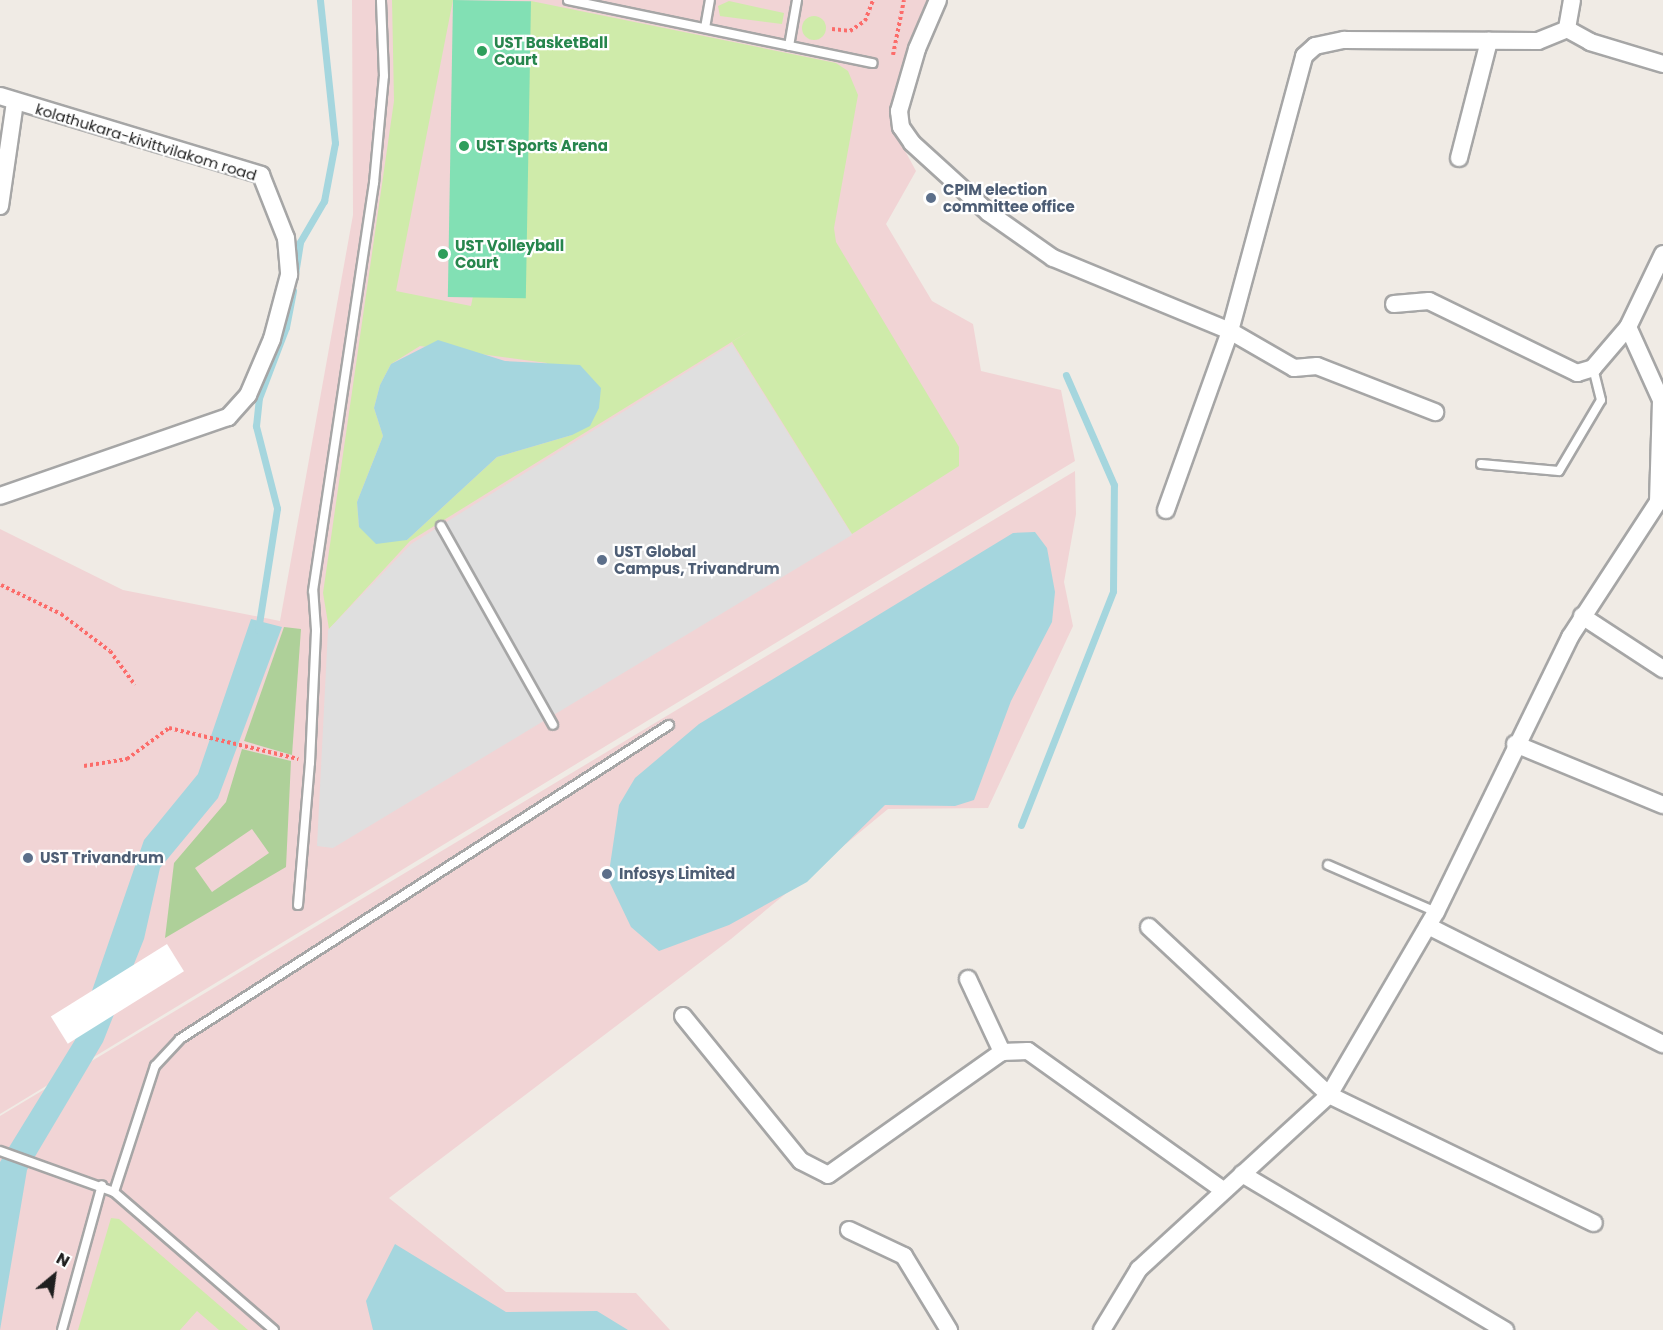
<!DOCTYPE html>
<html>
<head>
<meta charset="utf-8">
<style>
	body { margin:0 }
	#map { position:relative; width:1663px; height:1330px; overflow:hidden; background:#f0ebe5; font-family:Poppins,sans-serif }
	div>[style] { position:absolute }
	.commercial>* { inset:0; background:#f1d4d5 }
	.grass>* { inset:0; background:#cfebaa }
	.round { border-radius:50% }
	.forest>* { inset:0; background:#aed099 }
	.pitch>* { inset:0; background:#82e0b4; transform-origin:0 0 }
	.parking>* { inset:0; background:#dfdfdf }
	.water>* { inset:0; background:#a5d6de }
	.pier>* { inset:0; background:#fff; transform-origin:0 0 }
	.stream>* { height:7px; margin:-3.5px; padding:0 3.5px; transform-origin:3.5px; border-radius:3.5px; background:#a5d6de }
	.path>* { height:4px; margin-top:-2px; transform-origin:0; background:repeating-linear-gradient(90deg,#fc6c6a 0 3px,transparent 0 6px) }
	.roads { filter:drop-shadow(2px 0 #a6a6a6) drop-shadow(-2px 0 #a6a6a6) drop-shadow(0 2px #a6a6a6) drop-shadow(0 -2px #a6a6a6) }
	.service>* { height:8px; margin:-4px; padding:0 4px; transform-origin:4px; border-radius:4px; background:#fff }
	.minor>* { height:16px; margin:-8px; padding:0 8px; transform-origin:8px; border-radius:8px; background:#fff }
	.dots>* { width:16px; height:16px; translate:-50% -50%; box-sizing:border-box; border:3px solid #fff; border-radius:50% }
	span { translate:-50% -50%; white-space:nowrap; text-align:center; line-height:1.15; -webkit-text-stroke:4.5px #fff; paint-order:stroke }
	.leisure-label { font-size:15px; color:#27864d; font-weight:700 }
	.left { translate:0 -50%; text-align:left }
	.street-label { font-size:15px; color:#1f1f1f }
	.service-label { font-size:15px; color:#4e5e75; font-weight:700 }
	.north { position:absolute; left:24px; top:1246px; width:60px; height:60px; -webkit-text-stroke:4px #fff; paint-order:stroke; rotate:29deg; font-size:16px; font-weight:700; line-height:24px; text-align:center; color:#1f1f1f }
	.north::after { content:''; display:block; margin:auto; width:21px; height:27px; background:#1f1f1f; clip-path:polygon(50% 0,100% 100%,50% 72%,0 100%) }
</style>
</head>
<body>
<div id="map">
	<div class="commercial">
		<i style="clip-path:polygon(352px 0,930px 0,907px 48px,890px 123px,916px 171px,886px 224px,932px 301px,973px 324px,981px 371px,1061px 390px,1075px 461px,0 1114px,0 529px,123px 590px,280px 621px,353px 215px)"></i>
		<i style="clip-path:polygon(1075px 471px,1076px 514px,1064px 582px,1073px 626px,988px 808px,888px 809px,731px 939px,389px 1198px,506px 1292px,636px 1293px,670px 1330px,0 1330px,0 1116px)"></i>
	</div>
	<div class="grass">
		<i style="clip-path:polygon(evenodd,392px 0,453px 0,396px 291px,471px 306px,531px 1px,836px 63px,848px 71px,858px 95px,834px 228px,836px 242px,959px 447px,959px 466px,852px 534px,732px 342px,751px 330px,410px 541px,329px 629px,323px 593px,394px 101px,392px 0,420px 346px,547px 363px,572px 435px,497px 457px,407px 540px,359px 527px,357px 502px,383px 436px,374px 408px,380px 385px,391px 364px,420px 346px)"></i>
		<i style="clip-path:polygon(729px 1px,784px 13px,782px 24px,720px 16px,718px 6px)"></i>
		<i class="round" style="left:802px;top:16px;width:24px;height:24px"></i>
		<i style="clip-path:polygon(111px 1218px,119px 1219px,248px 1330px,219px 1330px,197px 1311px,180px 1330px,78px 1330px)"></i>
	</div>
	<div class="forest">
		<i style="clip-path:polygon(284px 627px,301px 629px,292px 755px,244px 741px)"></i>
		<i style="clip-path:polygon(evenodd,242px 749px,291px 761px,286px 867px,165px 938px,174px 863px,226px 802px,242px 749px,252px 829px,269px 853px,212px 892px,195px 868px,252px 829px)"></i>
	</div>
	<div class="pitch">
		<i style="left:453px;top:0;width:78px;height:297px;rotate:1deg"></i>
	</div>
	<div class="parking">
		<i style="clip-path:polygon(732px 344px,852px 535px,333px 848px,317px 846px,328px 630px,411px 544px)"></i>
	</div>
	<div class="water">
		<i style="clip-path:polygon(438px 340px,505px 361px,580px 365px,601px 388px,599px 408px,590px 426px,572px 435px,497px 457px,407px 540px,376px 544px,359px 527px,357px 502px,383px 436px,374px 408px,380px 385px,391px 364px)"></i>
		<i style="clip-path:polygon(1035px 532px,1047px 548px,1055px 592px,1052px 622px,1011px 701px,974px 800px,955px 806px,885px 805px,807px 882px,729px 925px,659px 951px,631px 927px,608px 879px,619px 805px,635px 778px,699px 724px,1013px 533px)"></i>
		<i style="clip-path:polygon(251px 619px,282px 627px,218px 798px,160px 868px,144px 939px,103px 1042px,27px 1170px,0 1330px,0 1162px,75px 1040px,144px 840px,198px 774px)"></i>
		<i style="clip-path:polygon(395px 1244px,506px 1312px,597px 1311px,628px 1330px,373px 1330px,366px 1301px)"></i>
	</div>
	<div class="pier">
		<i style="left:167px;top:944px;width:32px;height:137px;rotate:58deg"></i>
	</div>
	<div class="stream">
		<i style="left:295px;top:274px;width:32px;rotate:-81deg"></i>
		<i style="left:300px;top:242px;width:48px;rotate:-59.7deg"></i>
		<i style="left:324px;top:201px;width:59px;rotate:-79.3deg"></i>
		<i style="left:335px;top:143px;width:144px;rotate:-96deg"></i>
		<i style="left:258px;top:630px;width:123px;rotate:-81.1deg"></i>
		<i style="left:277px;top:508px;width:85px;rotate:-104.4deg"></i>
		<i style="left:256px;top:426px;width:28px;rotate:-84deg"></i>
		<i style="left:259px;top:398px;width:76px;rotate:-69.2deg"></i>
		<i style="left:286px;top:327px;width:37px;rotate:-79deg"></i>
		<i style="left:1021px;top:825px;width:251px;rotate:-68.5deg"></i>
		<i style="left:1113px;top:591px;width:106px;rotate:-89.5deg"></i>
		<i style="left:1114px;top:485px;width:120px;rotate:-113.6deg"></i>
	</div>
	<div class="path">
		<i style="left:832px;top:29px;width:18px;rotate:6deg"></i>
		<i style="left:850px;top:31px;width:18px;rotate:-34deg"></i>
		<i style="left:865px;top:21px;width:22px;rotate:-69deg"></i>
		<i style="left:893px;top:55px;width:56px;rotate:-78.7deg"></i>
		<i style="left:1px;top:585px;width:67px;rotate:25.8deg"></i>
		<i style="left:61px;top:614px;width:61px;rotate:37.1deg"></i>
		<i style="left:110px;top:651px;width:42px;rotate:53.7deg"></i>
		<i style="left:84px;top:766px;width:44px;rotate:-9.2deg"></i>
		<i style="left:127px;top:759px;width:52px;rotate:-36.4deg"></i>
		<i style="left:169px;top:728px;width:133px;rotate:13.5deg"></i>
	</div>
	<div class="roads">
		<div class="service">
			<i style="left:568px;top:0;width:311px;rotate:11.7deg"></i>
			<i style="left:705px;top:28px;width:28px;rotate:-80deg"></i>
			<i style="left:789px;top:46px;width:47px;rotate:-80.1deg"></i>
			<i style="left:1481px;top:464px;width:78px;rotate:5.1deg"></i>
			<i style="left:1559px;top:471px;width:82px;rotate:-59.4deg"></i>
			<i style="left:1601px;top:400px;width:33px;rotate:-104deg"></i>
			<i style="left:441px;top:526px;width:228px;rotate:60.6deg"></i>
			<i style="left:1328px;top:865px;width:118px;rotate:23.5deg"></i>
			<i style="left:298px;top:905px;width:143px;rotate:-85.2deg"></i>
			<i style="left:310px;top:763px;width:133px;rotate:-87.4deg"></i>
			<i style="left:316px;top:630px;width:39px;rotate:-94deg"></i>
			<i style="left:313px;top:591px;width:413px;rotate:-81.5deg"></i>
			<i style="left:374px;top:183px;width:107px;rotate:-84.7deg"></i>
			<i style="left:384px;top:76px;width:76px;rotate:-92.3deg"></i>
			<i style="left:0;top:1151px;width:121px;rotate:19.8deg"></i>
			<i style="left:114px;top:1192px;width:211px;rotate:40.8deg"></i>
			<i style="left:114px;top:1192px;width:133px;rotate:-72deg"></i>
			<i style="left:155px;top:1066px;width:37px;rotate:-47deg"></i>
			<i style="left:180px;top:1039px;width:581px;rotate:-32.71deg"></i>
			<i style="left:62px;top:1330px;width:150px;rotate:-74.6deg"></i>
		</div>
		<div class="minor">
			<i style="left:938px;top:0;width:53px;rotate:113.2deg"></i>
			<i style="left:917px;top:49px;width:65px;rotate:106.2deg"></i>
			<i style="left:899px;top:111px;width:16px;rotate:83deg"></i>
			<i style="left:901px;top:127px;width:19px;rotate:55deg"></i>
			<i style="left:912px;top:143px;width:104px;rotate:42.3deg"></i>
			<i style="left:989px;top:213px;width:78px;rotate:35.1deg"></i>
			<i style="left:1053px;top:258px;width:191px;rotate:22.4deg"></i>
			<i style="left:1230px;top:331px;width:74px;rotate:30deg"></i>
			<i style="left:1294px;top:368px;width:23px;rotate:-5deg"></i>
			<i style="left:1317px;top:366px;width:127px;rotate:21.3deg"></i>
			<i style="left:1572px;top:0;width:29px;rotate:100deg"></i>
			<i style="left:1567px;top:29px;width:26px;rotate:29deg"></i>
			<i style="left:1590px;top:42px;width:76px;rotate:16.8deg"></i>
			<i style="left:0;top:96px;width:273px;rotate:16.8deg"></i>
			<i style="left:261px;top:175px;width:68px;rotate:68.4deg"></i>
			<i style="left:286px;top:238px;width:37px;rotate:85deg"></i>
			<i style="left:289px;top:275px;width:66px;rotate:104.9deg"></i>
			<i style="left:272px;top:339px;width:61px;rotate:113.2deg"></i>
			<i style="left:248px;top:395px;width:30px;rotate:132deg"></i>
			<i style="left:228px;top:417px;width:241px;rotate:160.9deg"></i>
			<i style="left:1459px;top:158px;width:121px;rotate:-75.6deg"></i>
			<i style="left:0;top:206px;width:105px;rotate:-81.8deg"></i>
			<i style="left:1394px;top:304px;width:35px;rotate:-5deg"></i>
			<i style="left:1429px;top:301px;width:165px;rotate:25.9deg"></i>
			<i style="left:1577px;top:373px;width:17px;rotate:-17deg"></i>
			<i style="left:1593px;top:368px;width:54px;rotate:-49.5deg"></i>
			<i style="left:1166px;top:510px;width:190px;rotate:-70.3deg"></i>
			<i style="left:1230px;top:331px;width:285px;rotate:-74.9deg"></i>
			<i style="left:1304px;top:56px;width:15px;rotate:-42deg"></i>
			<i style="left:1315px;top:46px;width:30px;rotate:-12deg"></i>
			<i style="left:1344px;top:40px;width:194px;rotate:0.3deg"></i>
			<i style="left:1538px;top:41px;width:31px;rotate:-22deg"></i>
			<i style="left:1582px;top:616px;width:97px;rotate:33.2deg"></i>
			<i style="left:1515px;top:744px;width:160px;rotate:22.4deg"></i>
			<i style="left:1428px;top:926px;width:263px;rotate:26.7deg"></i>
			<i style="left:1149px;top:927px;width:246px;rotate:43deg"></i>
			<i style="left:1329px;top:1095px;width:294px;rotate:25.8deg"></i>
			<i style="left:968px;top:979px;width:81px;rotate:65deg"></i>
			<i style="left:683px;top:1016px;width:187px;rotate:50.9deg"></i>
			<i style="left:801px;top:1161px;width:30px;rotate:27deg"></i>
			<i style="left:828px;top:1175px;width:213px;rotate:-35.3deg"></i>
			<i style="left:1002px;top:1052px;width:26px;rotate:-2deg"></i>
			<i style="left:1028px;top:1051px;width:239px;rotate:35.5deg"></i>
			<i style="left:1242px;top:1174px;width:306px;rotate:30.7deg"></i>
			<i style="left:849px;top:1230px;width:61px;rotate:25.3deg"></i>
			<i style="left:904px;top:1256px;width:87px;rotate:58.7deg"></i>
			<i style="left:1102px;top:1330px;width:71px;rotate:-58.8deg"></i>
			<i style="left:1139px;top:1269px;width:258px;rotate:-42.5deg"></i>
			<i style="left:1329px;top:1095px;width:212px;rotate:-59.7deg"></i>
			<i style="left:1436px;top:912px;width:306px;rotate:-64deg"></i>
			<i style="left:1570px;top:637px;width:161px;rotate:-56.9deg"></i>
			<i style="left:1658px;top:502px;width:102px;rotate:-88.3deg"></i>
			<i style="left:1661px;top:400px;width:80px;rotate:-114.3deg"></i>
			<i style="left:1628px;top:327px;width:81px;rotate:-64.4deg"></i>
		</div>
	</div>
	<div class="dots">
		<i style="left:482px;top:51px;background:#2e9e5b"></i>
		<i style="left:464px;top:146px;background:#2e9e5b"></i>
		<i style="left:931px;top:198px;background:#5c6f8a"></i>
		<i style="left:443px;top:254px;background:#2e9e5b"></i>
		<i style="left:602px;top:560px;background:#5c6f8a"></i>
		<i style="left:28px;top:858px;background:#5c6f8a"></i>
		<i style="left:607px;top:874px;background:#5c6f8a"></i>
	</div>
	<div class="leisure-label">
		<span class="left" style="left:494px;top:51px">UST BasketBall<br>Court</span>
		<span class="left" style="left:476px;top:146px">UST Sports Arena</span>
		<span class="left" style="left:455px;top:254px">UST Volleyball<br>Court</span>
	</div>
	<div class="street-label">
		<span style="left:146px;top:142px;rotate:17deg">kolathukara-kivittvilakom road</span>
	</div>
	<div class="service-label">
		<span class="left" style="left:943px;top:198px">CPIM election<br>committee office</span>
		<span class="left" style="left:614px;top:560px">UST Global<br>Campus, Trivandrum</span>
		<span class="left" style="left:40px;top:858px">UST Trivandrum</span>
		<span class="left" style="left:619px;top:874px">Infosys Limited</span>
	</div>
	<div class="north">N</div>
</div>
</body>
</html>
